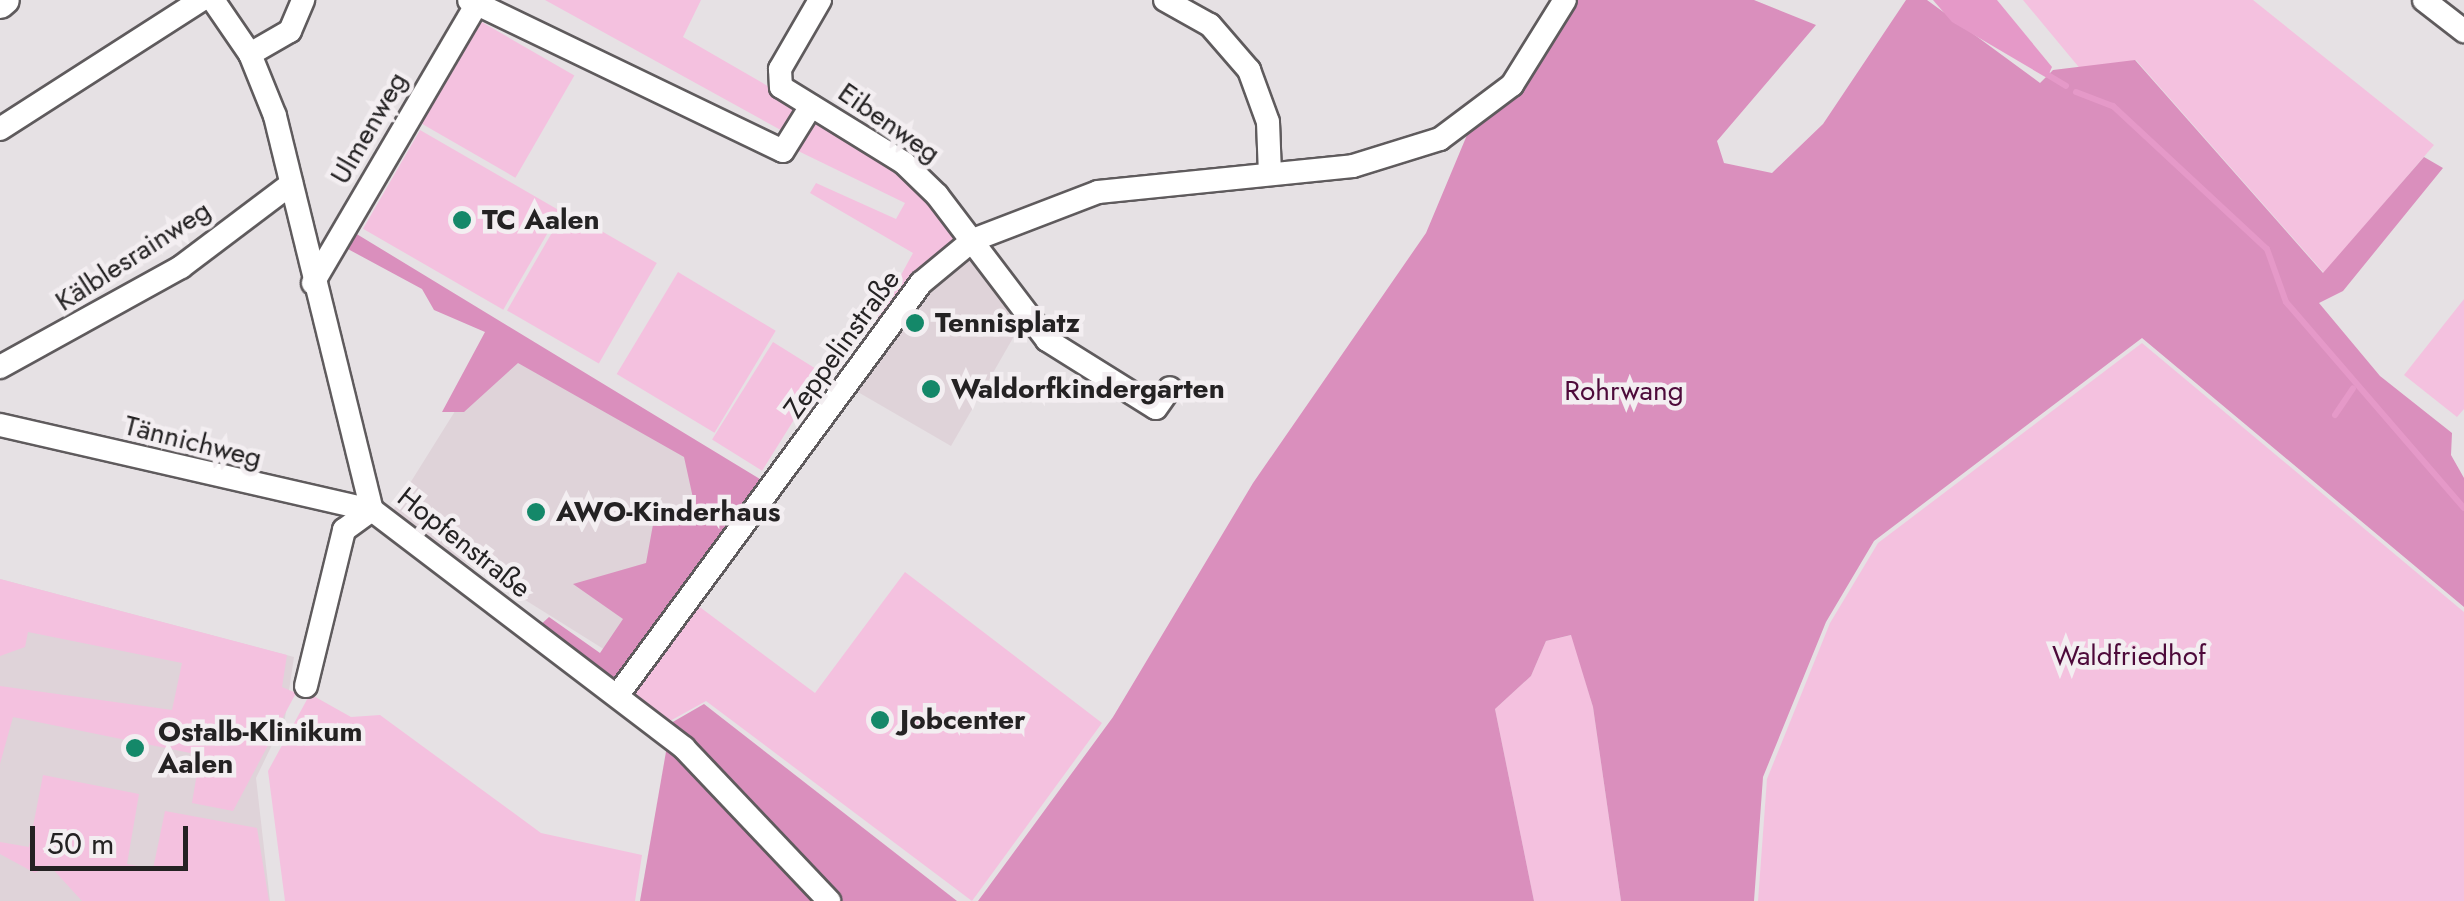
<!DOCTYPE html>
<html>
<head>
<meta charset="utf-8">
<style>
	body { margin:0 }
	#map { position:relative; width:2464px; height:901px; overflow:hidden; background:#e6e1e4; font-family:Jost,sans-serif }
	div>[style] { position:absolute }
	.built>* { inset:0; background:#dfd3d9; transform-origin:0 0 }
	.green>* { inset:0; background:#f4c1df; transform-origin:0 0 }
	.forest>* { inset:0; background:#da8fbd }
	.water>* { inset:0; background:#e599c8 }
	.stream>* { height:6px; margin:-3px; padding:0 3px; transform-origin:3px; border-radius:3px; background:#e599c8 }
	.roads { filter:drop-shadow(2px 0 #5f5b5d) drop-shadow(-2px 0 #5f5b5d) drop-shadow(0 2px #5f5b5d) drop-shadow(0 -2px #5f5b5d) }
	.minor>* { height:22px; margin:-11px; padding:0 11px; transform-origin:11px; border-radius:11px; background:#fff }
	.major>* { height:28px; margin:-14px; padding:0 14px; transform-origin:14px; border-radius:14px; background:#fff }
	.dots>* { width:28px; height:28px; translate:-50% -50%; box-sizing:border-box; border:5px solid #f3eef1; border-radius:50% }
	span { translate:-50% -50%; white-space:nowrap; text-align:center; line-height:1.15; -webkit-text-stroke:9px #f3eef1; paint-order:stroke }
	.street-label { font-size:28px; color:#242223 }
	.poi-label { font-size:28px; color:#242223; font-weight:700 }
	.left { translate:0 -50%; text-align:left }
	.park-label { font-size:28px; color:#4d0a3a }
	.scale { position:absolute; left:30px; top:826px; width:158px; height:45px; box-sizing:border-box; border:5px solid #242223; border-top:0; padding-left:12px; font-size:30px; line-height:35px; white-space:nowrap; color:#242223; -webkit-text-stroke:8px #f3eef1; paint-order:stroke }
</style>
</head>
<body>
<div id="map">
	<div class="built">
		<i style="clip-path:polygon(969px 253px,1021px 324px,951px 446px,851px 388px,926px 288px)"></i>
		<i style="left:507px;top:328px;width:301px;height:221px;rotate:32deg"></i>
		<i style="clip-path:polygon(0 579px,294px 657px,285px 718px,256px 778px,270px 901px,0 901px)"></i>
	</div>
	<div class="green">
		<i style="clip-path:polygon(545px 0,701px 0,683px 37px,804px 107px,788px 134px)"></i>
		<i style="clip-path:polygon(2023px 0,2253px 0,2434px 145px,2324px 273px,2136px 60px,2082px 71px)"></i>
		<i style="left:480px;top:21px;width:109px;height:118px;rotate:30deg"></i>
		<i style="clip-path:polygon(813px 114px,891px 163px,965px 238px,853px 363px,913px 253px,810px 193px,816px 183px,896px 219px,905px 203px,792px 148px)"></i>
		<i style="left:420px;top:130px;width:162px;height:114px;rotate:30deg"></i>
		<i style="left:565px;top:210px;width:106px;height:116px;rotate:30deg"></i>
		<i style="left:678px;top:272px;width:114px;height:119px;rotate:31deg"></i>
		<i style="clip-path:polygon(2464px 299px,2464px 409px,2457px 417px,2404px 375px)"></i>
		<i style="left:773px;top:342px;width:59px;height:115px;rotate:32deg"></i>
		<i style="clip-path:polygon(2142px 343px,2464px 612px,2464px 901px,1758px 901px,1767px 779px,1830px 623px,1878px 543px)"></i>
		<i style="clip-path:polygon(905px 572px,1102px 723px,972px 901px,706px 701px,661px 726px,626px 692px,693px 602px,815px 693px)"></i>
		<i style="clip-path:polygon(0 579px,287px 655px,282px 687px,296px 693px,233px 811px,192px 803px,200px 755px,13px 717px,0 764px,0 686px,172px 710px,182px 663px,28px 632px,25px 647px,0 656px)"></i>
		<i style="clip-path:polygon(1572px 635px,1593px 707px,1621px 901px,1534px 901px,1495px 709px,1531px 676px,1546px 641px)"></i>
		<i style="clip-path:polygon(310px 694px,351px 717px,380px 715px,541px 833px,642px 855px,635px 901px,285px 901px,268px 771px)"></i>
		<i style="clip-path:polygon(43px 775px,139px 794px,127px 864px,153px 869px,165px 811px,257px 828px,269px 901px,82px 901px,49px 865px,35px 873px,0 854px,0 842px,29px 847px)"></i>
	</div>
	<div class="forest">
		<i style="clip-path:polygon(1571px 0,1754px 0,1816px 25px,1717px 141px,1724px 163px,1772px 173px,1823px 124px,1906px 0,1927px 0,2040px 83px,2053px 70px,2135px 60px,2323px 273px,2424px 157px,2443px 168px,2343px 291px,2319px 303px,2380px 376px,2452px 433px,2451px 455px,2464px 478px,2464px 607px,2142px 338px,1874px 541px,1826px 622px,1763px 777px,1754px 901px,1621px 901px,1593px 707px,1571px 635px,1546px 641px,1531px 676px,1495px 709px,1534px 901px,978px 901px,1113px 717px,1253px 483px,1426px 233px,1467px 135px,1506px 101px)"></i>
		<i style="clip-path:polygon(355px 233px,768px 484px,618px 686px,537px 628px,549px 617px,600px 653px,623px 619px,573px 584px,646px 563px,654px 519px,693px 498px,684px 457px,518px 363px,464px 412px,442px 412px,485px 332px,434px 310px,422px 289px,346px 248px)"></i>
		<i style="clip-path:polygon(704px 704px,957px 901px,640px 901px,671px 723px)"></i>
	</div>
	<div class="water">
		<i style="clip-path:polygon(1933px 0,1997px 0,2052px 67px,2047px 78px,1952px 22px)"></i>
	</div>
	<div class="stream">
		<i style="left:2048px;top:75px;width:21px;rotate:31deg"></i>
		<i style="left:2076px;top:92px;width:40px;rotate:21deg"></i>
		<i style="left:2113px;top:106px;width:210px;rotate:42.9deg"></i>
		<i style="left:2267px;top:249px;width:56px;rotate:70.3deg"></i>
		<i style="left:2286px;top:302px;width:272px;rotate:49.2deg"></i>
		<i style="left:2335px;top:415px;width:32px;rotate:-56deg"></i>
	</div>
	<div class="roads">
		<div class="minor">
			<i style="left:213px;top:0;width:65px;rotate:55.6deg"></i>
			<i style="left:250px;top:54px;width:67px;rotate:68deg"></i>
			<i style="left:275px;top:116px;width:406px;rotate:76.2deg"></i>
			<i style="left:372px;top:510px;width:392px;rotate:37.3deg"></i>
			<i style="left:684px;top:748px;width:211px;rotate:46.5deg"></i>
			<i style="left:469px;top:0;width:348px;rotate:25.7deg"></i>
			<i style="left:783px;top:151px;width:53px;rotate:-58.1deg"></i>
			<i style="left:820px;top:0;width:80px;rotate:120.1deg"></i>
			<i style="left:780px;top:69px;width:18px;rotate:87deg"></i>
			<i style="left:781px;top:87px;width:145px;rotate:31.7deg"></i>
			<i style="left:904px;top:163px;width:46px;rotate:44.1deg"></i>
			<i style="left:937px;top:195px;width:182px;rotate:52.8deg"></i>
			<i style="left:1047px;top:340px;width:128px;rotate:32deg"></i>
			<i style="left:1156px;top:408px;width:24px;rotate:-55deg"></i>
			<i style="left:1165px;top:0;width:51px;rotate:29.1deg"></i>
			<i style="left:1210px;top:25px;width:60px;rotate:49.1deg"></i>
			<i style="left:1249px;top:70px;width:55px;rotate:69.9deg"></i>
			<i style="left:1268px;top:122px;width:52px;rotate:87.8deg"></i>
			<i style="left:2424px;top:0;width:51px;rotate:37.8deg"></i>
			<i style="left:250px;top:54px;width:46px;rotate:-29.9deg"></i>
			<i style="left:290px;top:31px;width:34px;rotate:-67deg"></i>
			<i style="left:0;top:129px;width:239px;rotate:-32.7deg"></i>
			<i style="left:313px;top:283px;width:324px;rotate:-59.6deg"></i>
			<i style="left:0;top:367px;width:207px;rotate:-28.9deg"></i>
			<i style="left:181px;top:267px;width:138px;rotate:-37deg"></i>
			<i style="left:0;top:425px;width:382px;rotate:12.9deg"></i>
			<i style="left:306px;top:686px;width:161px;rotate:-76.3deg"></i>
			<i style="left:344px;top:530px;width:34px;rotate:-36deg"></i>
			<i style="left:617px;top:696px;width:513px;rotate:-53.64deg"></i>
			<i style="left:921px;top:283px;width:67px;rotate:-39.6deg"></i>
			<i style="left:973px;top:240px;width:134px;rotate:-21deg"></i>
			<i style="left:1098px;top:192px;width:256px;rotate:-5.8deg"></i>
			<i style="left:1353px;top:166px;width:91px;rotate:-17.2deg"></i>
			<i style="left:1440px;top:139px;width:90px;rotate:-36.9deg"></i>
			<i style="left:1512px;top:85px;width:100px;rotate:-58.1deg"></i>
		</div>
		<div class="major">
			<i style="left:0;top:4px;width:6px;rotate:-39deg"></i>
		</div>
	</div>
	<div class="dots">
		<i style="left:462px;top:220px;background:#148869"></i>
		<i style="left:915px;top:323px;background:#148869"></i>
		<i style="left:931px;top:389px;background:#148869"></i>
		<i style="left:536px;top:512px;background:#148869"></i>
		<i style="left:880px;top:720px;background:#148869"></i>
		<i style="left:135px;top:748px;background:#148869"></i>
	</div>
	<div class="street-label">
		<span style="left:889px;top:123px;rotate:35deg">Eibenweg</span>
		<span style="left:369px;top:128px;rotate:-60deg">Ulmenweg</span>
		<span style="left:133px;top:256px;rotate:-33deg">Kälblesrainweg</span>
		<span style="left:842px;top:344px;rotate:-54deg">Zeppelinstraße</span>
		<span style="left:193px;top:442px;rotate:14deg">Tännichweg</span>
		<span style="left:464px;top:543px;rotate:38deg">Hopfenstraße</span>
	</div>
	<div class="poi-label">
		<span class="left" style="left:482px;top:220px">TC Aalen</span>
		<span class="left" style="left:935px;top:323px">Tennisplatz</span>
		<span class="left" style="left:951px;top:389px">Waldorfkindergarten</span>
		<span class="left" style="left:556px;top:512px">AWO-Kinderhaus</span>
		<span class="left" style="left:900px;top:720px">Jobcenter</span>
		<span class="left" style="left:158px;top:748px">Ostalb-Klinikum<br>Aalen</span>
	</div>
	<div class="park-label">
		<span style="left:1624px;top:391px">Rohrwang</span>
		<span style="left:2129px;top:656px">Waldfriedhof</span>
	</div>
	<div class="scale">50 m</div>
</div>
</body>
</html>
